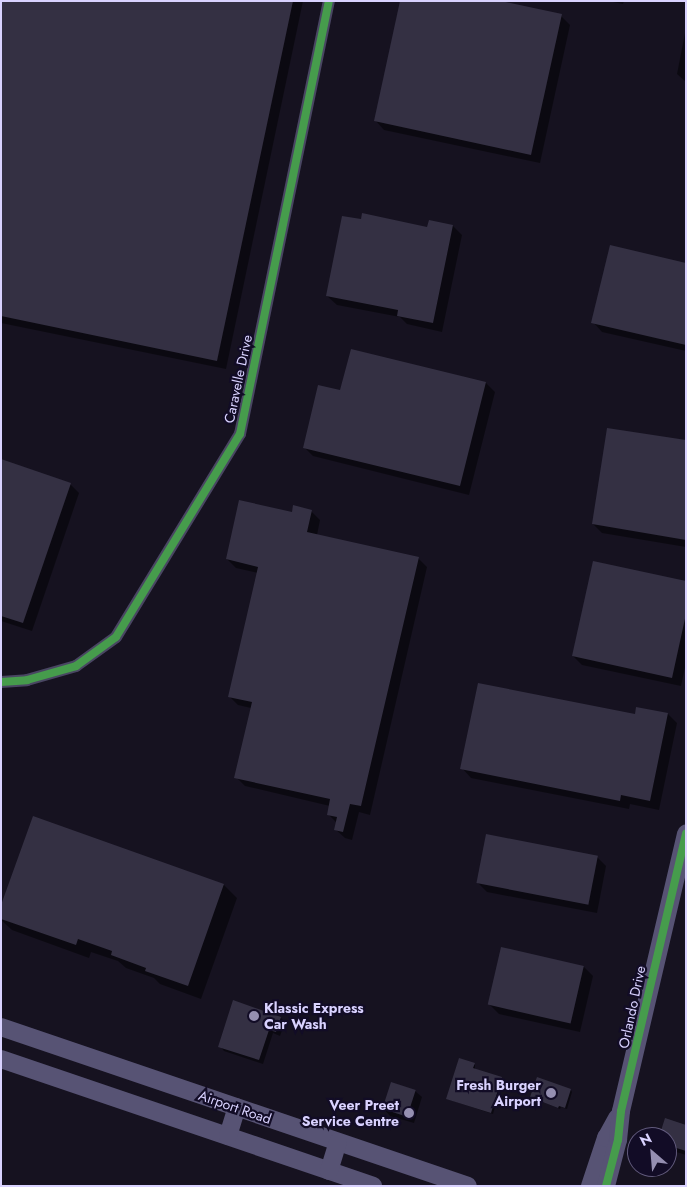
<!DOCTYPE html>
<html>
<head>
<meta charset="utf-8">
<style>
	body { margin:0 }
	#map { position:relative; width:687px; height:1187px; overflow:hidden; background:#161220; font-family:Jost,sans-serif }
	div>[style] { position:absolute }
	.shadow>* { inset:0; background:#0007 }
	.building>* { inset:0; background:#343043; transform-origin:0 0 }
	.street>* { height:12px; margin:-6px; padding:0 6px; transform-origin:6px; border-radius:6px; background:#494662 }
	.secondary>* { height:18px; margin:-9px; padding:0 9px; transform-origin:9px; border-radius:9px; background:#575374 }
	.cycleway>* { height:8px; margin:-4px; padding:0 4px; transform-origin:4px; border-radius:4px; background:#469c4c }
	.dots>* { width:14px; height:14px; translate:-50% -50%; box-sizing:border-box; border:2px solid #120c26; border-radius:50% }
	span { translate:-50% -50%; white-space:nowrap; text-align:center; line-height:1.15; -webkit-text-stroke:4.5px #120c26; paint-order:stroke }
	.street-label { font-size:14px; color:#d9d2ff }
	.poi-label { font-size:14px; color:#d9d2ff; font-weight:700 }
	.left { translate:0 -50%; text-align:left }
	.right { translate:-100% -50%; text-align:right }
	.frame { position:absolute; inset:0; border:2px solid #d9d2ff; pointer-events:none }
	.north { position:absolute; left:627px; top:1127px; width:50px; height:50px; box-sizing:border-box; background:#120c26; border:1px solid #625b7d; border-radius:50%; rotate:333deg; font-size:14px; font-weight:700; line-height:20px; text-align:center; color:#d9d2ff }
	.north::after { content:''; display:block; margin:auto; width:18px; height:22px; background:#958fb1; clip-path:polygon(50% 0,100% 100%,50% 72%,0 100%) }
</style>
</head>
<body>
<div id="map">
	<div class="shadow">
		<i style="clip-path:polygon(1px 1px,303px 1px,226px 369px,1px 323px)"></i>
		<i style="clip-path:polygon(608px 1px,624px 1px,623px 4px)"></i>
		<i style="clip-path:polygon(561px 16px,570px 25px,540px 163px,384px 130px,375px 120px)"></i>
		<i style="clip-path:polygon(686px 28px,686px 82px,677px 74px)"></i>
		<i style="clip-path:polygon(453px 226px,462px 235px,442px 332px,407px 324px,400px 317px,337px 305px,327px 296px,428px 228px)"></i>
		<i style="clip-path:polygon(686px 264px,686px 351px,602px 332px,593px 322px)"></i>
		<i style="clip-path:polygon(352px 350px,486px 383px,495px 392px,469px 495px,313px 456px,304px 447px,341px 392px)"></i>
		<i style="clip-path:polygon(686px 442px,686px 547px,602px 533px,593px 524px)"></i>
		<i style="clip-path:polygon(1px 460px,70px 484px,79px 493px,32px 631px,1px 621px)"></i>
		<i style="clip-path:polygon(311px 511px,320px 520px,317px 535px,418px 558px,427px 567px,370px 815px,359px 812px,352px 840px,345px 838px,335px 829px,337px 823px,328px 814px,330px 806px,245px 786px,236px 777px,251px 708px,238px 705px,229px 696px,258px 573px,236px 568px,227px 559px,293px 514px)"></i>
		<i style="clip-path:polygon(686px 583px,686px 663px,681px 686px,582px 665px,573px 656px)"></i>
		<i style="clip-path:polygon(637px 708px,668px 714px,677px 723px,659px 810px,630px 804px,629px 809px,471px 778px,462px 768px,636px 716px)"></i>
		<i style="clip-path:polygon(597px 857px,606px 866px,597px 913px,487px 892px,478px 883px)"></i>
		<i style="clip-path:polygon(224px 885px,237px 898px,201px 999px,160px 984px,154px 978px,126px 968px,118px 961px,91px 952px,89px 958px,12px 930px,1px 920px,1px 908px)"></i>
		<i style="clip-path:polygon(584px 967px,593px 976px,580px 1032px,499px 1014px,489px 1004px)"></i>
		<i style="clip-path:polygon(234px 1002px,281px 1018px,285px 1022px,280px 1036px,273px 1033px,263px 1064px,224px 1051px,220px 1046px)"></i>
		<i style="clip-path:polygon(475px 1064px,475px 1070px,503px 1080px,493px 1114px,447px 1099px)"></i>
		<i style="clip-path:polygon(571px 1090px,572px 1092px,567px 1109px,561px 1107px,560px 1109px,534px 1098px)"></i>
		<i style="clip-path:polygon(415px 1091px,422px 1097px,414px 1123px,390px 1116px,384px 1109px)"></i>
		<i style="clip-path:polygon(686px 1126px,686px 1155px,667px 1149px,667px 1137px,661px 1137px)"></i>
	</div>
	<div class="building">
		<i style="clip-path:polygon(1px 1px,293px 1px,217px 361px,1px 316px)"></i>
		<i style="clip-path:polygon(400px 1px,501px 1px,562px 14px,531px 155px,374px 121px)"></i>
		<i style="clip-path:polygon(362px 213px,427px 227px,429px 220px,453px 225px,433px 323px,397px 316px,398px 310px,326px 296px,342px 216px,361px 219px)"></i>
		<i style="clip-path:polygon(610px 245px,686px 263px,686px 345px,591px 323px)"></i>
		<i style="clip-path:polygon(351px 349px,486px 382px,460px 486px,303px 448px,318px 385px,340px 390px)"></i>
		<i style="clip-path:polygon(607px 428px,686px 440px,686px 540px,592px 524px)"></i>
		<i style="clip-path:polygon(1px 459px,71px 483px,23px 623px,1px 616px)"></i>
		<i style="clip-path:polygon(239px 500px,292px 512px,293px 505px,312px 510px,307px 532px,419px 557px,361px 806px,350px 804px,343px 832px,334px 830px,337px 817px,327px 815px,330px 799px,234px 778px,252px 702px,228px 697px,258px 567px,226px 559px)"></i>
		<i style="clip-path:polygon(593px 561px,686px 581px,686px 614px,672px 678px,572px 656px)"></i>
		<i style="clip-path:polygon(478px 683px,635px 714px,636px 707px,668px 713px,650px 801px,621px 795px,620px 801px,460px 769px)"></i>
		<i style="clip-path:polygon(33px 816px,224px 884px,188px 986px,145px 971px,146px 968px,111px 955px,112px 951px,78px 939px,76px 945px,1px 919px,1px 905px)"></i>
		<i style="left:486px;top:834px;width:114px;height:50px;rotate:11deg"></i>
		<i style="left:501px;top:947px;width:85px;height:59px;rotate:13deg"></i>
		<i style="clip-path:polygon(233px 1000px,281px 1017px,276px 1032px,269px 1030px,259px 1060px,218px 1047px)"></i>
		<i style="clip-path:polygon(459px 1058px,475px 1063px,473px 1068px,502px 1077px,491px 1113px,446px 1099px)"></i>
		<i style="clip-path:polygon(537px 1077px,571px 1089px,565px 1108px,559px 1106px,558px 1108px,530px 1097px)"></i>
		<i style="left:391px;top:1082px;width:26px;height:28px;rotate:18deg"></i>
		<i style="clip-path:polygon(665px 1118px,686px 1125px,686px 1151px,667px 1145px,667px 1137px,659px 1137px)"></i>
	</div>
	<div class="street">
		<i style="left:1px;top:682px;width:26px;rotate:-4deg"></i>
		<i style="left:27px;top:680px;width:51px;rotate:-15.9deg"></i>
		<i style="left:76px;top:666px;width:49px;rotate:-35.9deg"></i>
		<i style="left:116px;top:637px;width:238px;rotate:-58.6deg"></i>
		<i style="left:240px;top:434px;width:442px;rotate:-78.4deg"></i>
	</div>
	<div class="secondary">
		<i style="left:1px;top:1027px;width:493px;rotate:18.8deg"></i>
		<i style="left:1px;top:1059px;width:393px;rotate:18.8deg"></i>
		<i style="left:228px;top:1136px;width:30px;rotate:-73deg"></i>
		<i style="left:329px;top:1171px;width:30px;rotate:-73deg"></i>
		<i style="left:590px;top:1186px;width:51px;rotate:-71.6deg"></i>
		<i style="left:606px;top:1138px;width:23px;rotate:-61deg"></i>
		<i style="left:606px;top:1186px;width:48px;rotate:-75.4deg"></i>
		<i style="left:618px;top:1140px;width:29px;rotate:-84deg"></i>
		<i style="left:621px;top:1111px;width:285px;rotate:-76.8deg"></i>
	</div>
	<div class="cycleway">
		<i style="left:1px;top:682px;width:26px;rotate:-4deg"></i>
		<i style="left:27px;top:680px;width:51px;rotate:-15.9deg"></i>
		<i style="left:76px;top:666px;width:49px;rotate:-35.9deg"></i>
		<i style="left:116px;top:637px;width:238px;rotate:-58.6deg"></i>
		<i style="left:240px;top:434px;width:442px;rotate:-78.4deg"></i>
		<i style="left:606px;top:1186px;width:48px;rotate:-75.4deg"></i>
		<i style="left:618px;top:1140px;width:29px;rotate:-84deg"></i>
		<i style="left:621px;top:1111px;width:285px;rotate:-76.8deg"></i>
	</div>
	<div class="dots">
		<i style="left:254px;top:1016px;background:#958fb1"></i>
		<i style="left:551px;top:1093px;background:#958fb1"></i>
		<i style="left:409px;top:1113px;background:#958fb1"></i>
	</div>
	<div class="street-label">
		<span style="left:238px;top:379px;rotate:-78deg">Caravelle Drive</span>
		<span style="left:632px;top:1007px;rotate:-78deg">Orlando Drive</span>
		<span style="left:235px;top:1107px;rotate:19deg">Airport Road</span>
	</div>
	<div class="poi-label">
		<span class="left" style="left:264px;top:1016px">Klassic Express<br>Car Wash</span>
		<span class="right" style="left:541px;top:1093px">Fresh Burger<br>Airport</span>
		<span class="right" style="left:399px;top:1113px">Veer Preet<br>Service Centre</span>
	</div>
	<div class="frame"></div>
	<div class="north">N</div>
</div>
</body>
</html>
